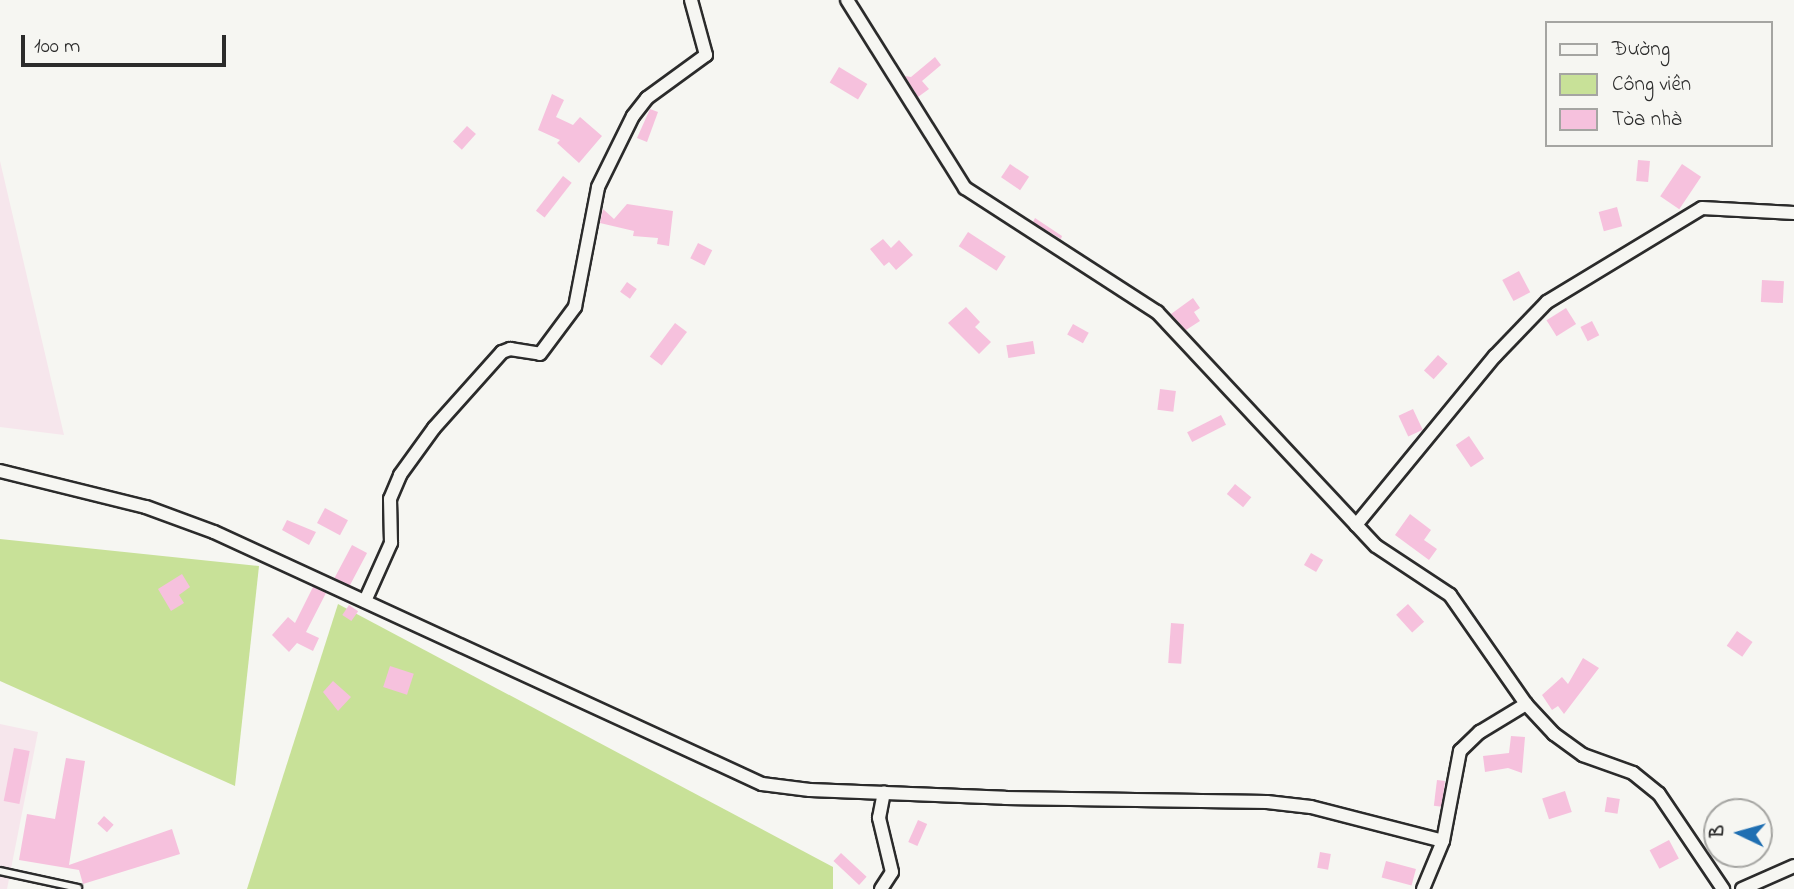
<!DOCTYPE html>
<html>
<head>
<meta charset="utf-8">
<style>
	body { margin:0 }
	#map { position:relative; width:1794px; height:889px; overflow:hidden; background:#f6f6f2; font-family:"Indie Flower",sans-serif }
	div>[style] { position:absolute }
	.built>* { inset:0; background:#f6e6ec }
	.green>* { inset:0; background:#c8e198 }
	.building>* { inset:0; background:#f6c1dd; transform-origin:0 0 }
	.roads { filter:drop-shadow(2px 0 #2b2b2b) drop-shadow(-2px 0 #2b2b2b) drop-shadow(0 2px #2b2b2b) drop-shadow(0 -2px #2b2b2b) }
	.lane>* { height:6px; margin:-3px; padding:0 3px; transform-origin:3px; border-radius:3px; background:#f6f6f2 }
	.street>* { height:12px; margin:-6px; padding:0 6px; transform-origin:6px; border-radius:6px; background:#f6f6f2 }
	span { translate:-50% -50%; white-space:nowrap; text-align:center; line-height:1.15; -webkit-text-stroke:5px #f6f6f2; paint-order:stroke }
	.legend { position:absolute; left:1545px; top:21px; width:228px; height:126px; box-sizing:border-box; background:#f6f6f2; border:2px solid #a5a5a2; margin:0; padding:9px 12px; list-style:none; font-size:21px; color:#2b2b2b }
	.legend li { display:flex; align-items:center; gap:14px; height:35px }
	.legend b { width:35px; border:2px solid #a5a5a2 }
	.north { position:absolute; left:1703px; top:798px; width:70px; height:70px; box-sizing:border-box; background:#f6f6f2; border:2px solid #a5a5a2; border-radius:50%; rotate:275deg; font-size:19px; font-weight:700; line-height:28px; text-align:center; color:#2b2b2b }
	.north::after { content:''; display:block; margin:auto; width:24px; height:32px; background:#1f6fb2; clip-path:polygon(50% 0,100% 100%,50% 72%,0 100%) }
	.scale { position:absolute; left:21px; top:35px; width:205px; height:32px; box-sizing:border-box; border:4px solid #2b2b2b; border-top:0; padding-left:9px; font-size:21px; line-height:24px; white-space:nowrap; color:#2b2b2b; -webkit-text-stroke:5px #f6f6f2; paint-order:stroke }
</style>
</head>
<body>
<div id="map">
	<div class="built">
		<i style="clip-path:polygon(0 161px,64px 435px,0 427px)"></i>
		<i style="clip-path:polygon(0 724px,38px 732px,7px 889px,0 889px)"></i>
	</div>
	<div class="green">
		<i style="clip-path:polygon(0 539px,259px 566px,235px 786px,0 681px)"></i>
		<i style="clip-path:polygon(338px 604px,833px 867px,833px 889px,247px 889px)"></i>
	</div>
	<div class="building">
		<i style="clip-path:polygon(935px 57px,941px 65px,922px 81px,929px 89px,918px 97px,905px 76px,911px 77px)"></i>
		<i style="left:839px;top:67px;width:33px;height:18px;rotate:31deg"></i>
		<i style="clip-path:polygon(552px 94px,564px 100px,556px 117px,573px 125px,580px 117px,602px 136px,579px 163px,557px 143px,560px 140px,538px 130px)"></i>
		<i style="clip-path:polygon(650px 109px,658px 112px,647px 142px,637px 138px)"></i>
		<i style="left:467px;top:126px;width:12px;height:21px;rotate:42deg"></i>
		<i style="left:1638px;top:160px;width:12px;height:21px;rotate:5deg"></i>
		<i style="left:1010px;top:164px;width:23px;height:16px;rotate:34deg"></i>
		<i style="left:1682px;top:164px;width:23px;height:39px;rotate:34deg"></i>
		<i style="left:563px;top:176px;width:11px;height:44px;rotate:38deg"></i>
		<i style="clip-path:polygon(627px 204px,673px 211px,669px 246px,657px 244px,658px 238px,633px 236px,634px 231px,600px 223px,603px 209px,614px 219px)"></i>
		<i style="left:1617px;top:207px;width:20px;height:19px;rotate:75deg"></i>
		<i style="clip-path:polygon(1035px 218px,1062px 236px,1061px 239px,1033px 222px)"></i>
		<i style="left:968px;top:232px;width:45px;height:17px;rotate:33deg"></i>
		<i style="clip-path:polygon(883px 239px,891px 248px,899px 240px,913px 255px,896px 270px,889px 262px,884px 266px,870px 249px)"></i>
		<i style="left:698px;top:243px;width:16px;height:17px;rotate:27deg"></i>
		<i style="left:1519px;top:271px;width:24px;height:19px;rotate:62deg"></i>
		<i style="left:1762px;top:280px;width:22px;height:22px;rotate:3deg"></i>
		<i style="left:627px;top:282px;width:12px;height:12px;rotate:35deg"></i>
		<i style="clip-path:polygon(1193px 298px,1200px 308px,1194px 312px,1200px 321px,1186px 330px,1171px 314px)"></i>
		<i style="clip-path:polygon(966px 307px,980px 322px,975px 327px,991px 342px,979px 354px,948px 323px)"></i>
		<i style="left:1566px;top:308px;width:19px;height:23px;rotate:58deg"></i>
		<i style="left:1592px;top:321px;width:16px;height:13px;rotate:63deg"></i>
		<i style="left:675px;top:323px;width:15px;height:42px;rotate:37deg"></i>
		<i style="left:1073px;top:324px;width:18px;height:12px;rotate:29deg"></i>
		<i style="left:1033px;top:341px;width:13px;height:27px;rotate:81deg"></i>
		<i style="left:1438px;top:355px;width:13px;height:21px;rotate:42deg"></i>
		<i style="left:1160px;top:389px;width:16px;height:21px;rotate:7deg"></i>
		<i style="left:1413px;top:409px;width:23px;height:16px;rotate:65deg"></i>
		<i style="left:1221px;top:415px;width:11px;height:38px;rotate:63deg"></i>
		<i style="left:1469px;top:436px;width:27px;height:16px;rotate:56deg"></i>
		<i style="left:1235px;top:484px;width:21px;height:13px;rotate:39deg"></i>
		<i style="left:325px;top:508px;width:26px;height:17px;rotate:28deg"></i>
		<i style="clip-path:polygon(1410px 514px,1431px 530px,1424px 540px,1437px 549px,1429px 560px,1395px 535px)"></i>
		<i style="clip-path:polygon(287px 520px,316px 532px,309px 545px,282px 530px)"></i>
		<i style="left:352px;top:545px;width:17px;height:37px;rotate:28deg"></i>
		<i style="left:1311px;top:553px;width:14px;height:14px;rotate:30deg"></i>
		<i style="clip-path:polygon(182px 574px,190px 587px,179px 595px,184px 603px,171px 611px,158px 589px)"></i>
		<i style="clip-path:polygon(313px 587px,326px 593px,306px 632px,319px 638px,313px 651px,297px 643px,289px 652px,272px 635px,288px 617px,295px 623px)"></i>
		<i style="left:1408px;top:604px;width:24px;height:16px;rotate:48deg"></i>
		<i style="left:349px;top:605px;width:11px;height:12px;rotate:34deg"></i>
		<i style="left:1171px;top:623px;width:13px;height:40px;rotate:4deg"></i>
		<i style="left:1737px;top:631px;width:19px;height:18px;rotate:35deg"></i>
		<i style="clip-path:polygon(1583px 658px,1599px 668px,1564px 714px,1558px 706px,1552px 710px,1542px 695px,1562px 677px,1568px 684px)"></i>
		<i style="left:390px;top:666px;width:25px;height:22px;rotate:18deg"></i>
		<i style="clip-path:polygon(333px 681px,351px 697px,338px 711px,323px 692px)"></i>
		<i style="clip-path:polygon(1511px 736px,1525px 737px,1522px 773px,1508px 768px,1485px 772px,1483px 756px,1509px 753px)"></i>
		<i style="left:14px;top:748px;width:16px;height:54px;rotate:11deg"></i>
		<i style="clip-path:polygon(66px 758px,85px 761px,69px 865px,172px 829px,180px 854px,83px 884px,79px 870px,19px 860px,27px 814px,55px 819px)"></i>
		<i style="left:1437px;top:780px;width:8px;height:26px;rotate:7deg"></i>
		<i style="left:1565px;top:791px;width:22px;height:24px;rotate:72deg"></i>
		<i style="left:1607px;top:797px;width:13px;height:15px;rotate:9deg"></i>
		<i style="left:104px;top:816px;width:13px;height:10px;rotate:42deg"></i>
		<i style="left:918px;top:820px;width:10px;height:24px;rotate:24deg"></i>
		<i style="left:1669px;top:840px;width:21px;height:22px;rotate:62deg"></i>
		<i style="left:1320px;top:852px;width:11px;height:16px;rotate:10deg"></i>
		<i style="left:841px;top:853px;width:35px;height:11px;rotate:43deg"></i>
		<i style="left:1386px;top:861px;width:31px;height:17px;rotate:15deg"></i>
	</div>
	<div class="roads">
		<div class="lane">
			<i style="left:0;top:871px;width:80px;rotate:12.3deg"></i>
		</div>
		<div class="street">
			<i style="left:847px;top:0;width:222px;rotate:57.9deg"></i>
			<i style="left:965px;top:188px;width:229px;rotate:32.9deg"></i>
			<i style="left:1157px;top:312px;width:320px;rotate:46.9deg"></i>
			<i style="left:1376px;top:546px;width:89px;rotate:33.5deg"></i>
			<i style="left:1450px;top:595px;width:133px;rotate:55.1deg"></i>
			<i style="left:1526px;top:704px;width:41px;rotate:47deg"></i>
			<i style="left:1554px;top:734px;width:36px;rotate:36deg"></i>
			<i style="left:1583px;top:755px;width:53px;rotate:19.8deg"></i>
			<i style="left:1633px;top:773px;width:33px;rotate:39deg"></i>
			<i style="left:1659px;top:794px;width:115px;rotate:56deg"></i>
			<i style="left:0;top:471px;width:150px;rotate:13.9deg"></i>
			<i style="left:146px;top:507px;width:72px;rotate:20.2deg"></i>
			<i style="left:214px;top:532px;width:603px;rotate:24.7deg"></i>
			<i style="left:762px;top:784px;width:48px;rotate:7.1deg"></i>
			<i style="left:810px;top:790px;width:195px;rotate:2.3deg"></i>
			<i style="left:1005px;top:798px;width:262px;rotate:0.9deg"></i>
			<i style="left:1267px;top:802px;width:44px;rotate:6.5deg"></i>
			<i style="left:1311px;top:807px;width:136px;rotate:14.4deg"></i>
			<i style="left:1356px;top:525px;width:219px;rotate:-50.6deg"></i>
			<i style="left:1495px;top:356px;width:75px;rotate:-46.1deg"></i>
			<i style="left:1547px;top:302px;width:181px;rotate:-31.2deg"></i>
			<i style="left:1702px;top:208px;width:92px;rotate:3.1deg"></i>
			<i style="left:365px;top:601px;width:64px;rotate:-65.9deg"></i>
			<i style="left:391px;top:543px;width:44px;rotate:-91.3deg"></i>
			<i style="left:390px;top:499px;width:26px;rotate:-67deg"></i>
			<i style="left:400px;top:475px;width:58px;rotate:-54.1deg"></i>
			<i style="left:434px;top:428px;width:102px;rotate:-48.2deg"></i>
			<i style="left:502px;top:352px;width:9px;rotate:-21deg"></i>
			<i style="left:510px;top:349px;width:30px;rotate:9deg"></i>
			<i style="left:540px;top:354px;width:59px;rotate:-53.3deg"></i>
			<i style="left:575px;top:307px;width:122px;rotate:-79.1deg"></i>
			<i style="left:598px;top:187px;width:79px;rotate:-63.8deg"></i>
			<i style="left:633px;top:116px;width:23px;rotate:-52deg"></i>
			<i style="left:647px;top:98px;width:73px;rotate:-36.1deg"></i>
			<i style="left:706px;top:55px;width:57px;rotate:-105.3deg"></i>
			<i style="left:881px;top:889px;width:20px;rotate:-57deg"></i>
			<i style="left:892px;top:872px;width:56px;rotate:-103.5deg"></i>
			<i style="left:879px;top:818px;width:26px;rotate:-79deg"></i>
			<i style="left:1423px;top:889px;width:52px;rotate:-67.4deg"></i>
			<i style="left:1443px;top:841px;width:92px;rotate:-79.3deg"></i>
			<i style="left:1460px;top:751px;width:28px;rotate:-44deg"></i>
			<i style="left:1480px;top:732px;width:54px;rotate:-31.3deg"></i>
			<i style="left:1742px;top:889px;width:57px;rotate:-23.9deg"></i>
		</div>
	</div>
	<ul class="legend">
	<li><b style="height:9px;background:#f6f6f2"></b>Đường</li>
	<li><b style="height:19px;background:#c8e198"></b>Công viên</li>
	<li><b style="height:19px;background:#f6c1dd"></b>Tòa nhà</li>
	</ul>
	<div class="north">B</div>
	<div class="scale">100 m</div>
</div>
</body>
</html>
